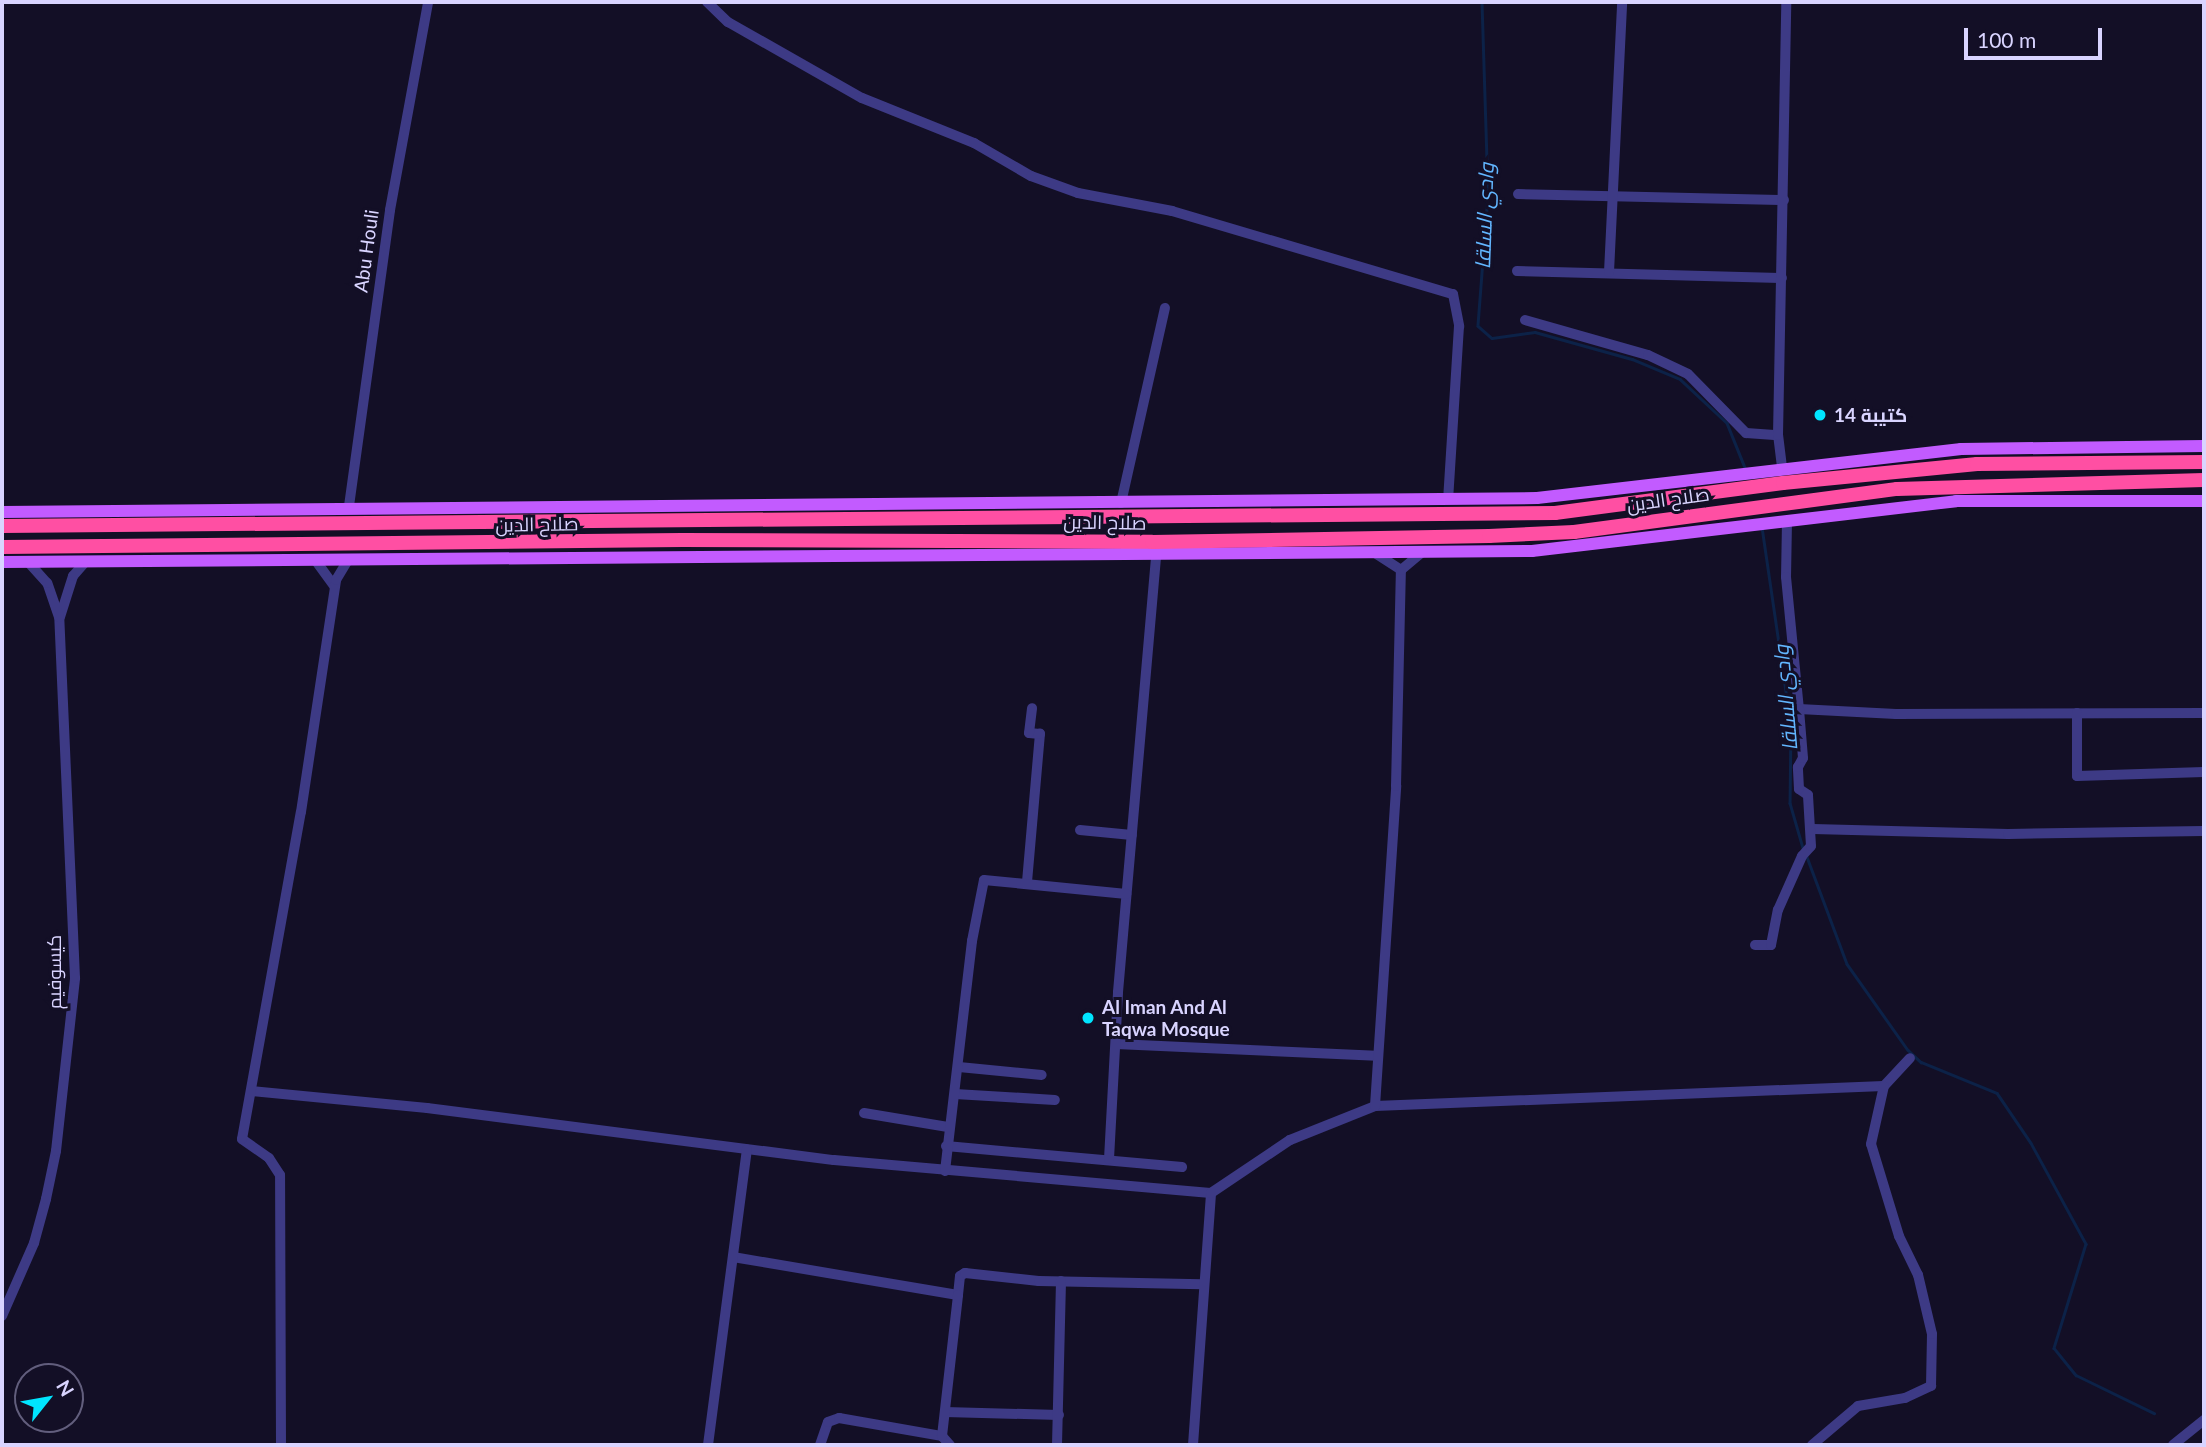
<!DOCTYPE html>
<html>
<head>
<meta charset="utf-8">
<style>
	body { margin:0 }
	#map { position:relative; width:2206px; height:1447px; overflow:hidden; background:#130f26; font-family:Lato,Cairo,sans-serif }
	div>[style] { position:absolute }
	.stream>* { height:2.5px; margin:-1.25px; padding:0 1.25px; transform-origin:1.25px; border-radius:1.25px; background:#0c2248 }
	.minor>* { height:10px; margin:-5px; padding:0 5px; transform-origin:5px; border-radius:5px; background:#3d3a85 }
	.major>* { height:12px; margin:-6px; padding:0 6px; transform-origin:6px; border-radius:6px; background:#c25bff }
	.highway>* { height:14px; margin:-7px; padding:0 7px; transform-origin:7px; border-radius:7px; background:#ff4fa3 }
	.dots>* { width:19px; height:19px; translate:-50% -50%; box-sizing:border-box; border:4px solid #130f26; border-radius:50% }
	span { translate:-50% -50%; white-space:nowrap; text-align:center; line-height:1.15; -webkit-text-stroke:6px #130f26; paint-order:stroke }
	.street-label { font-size:19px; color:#d9d4ff }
	.poi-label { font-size:19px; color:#d9d4ff; font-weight:700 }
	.left { translate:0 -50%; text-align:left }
	.water-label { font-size:21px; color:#62b6ff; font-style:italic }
	.frame { position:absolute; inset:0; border:4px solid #d9d4ff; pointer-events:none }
	.north { position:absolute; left:14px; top:1363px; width:70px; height:70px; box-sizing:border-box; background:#130f26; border:2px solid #625e7d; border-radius:50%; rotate:59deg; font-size:19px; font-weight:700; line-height:28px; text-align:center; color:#d9d4ff }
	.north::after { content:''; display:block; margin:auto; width:24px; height:32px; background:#00e5ff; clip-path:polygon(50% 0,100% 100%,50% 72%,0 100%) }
	.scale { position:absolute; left:1964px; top:28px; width:138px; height:32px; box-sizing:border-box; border:4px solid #d9d4ff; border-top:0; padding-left:9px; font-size:21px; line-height:24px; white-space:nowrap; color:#d9d4ff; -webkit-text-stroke:5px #130f26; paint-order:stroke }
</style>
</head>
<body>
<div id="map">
	<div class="stream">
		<i style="left:1482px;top:2px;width:193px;rotate:88.2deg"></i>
		<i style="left:1488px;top:195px;width:131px;rotate:94.4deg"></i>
		<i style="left:1478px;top:326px;width:18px;rotate:41deg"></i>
		<i style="left:1492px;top:338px;width:43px;rotate:-7.9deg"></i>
		<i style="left:1535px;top:332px;width:101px;rotate:15.6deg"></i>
		<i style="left:1632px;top:359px;width:52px;rotate:22.6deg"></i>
		<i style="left:1680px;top:379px;width:64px;rotate:43.1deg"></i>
		<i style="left:1727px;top:423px;width:51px;rotate:68deg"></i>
		<i style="left:1762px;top:527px;width:200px;rotate:81.7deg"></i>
		<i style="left:1791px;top:725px;width:78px;rotate:90.7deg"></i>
		<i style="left:1790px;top:803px;width:47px;rotate:73.9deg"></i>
		<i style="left:1807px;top:857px;width:114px;rotate:69.5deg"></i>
		<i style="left:1847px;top:964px;width:105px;rotate:54.7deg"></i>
		<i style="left:1908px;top:1050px;width:18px;rotate:43deg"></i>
		<i style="left:1921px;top:1062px;width:82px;rotate:22.2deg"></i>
		<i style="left:1997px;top:1093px;width:60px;rotate:55.8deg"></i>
		<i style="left:2031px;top:1143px;width:115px;rotate:61.4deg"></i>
		<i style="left:2086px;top:1244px;width:109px;rotate:107.1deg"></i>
		<i style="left:2054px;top:1348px;width:35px;rotate:51deg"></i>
		<i style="left:2076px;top:1375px;width:87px;rotate:26deg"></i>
	</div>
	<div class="minor">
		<i style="left:707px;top:2px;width:29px;rotate:44deg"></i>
		<i style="left:728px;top:22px;width:154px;rotate:29.6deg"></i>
		<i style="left:862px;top:98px;width:121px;rotate:21.9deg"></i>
		<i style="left:974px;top:143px;width:66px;rotate:30.1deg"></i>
		<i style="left:1031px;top:176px;width:50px;rotate:19.9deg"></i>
		<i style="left:1078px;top:193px;width:96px;rotate:10.8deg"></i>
		<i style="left:1172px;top:211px;width:293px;rotate:16.5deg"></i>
		<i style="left:1453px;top:294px;width:33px;rotate:79deg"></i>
		<i style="left:1459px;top:326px;width:173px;rotate:93.6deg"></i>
		<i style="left:1518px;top:194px;width:266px;rotate:1.3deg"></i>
		<i style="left:1517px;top:271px;width:265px;rotate:1.5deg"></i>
		<i style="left:1609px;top:272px;width:270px;rotate:-87.2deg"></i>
		<i style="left:1525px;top:320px;width:128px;rotate:15.9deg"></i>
		<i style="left:1648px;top:355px;width:44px;rotate:25.4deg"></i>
		<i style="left:1688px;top:374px;width:83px;rotate:45.5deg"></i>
		<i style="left:1746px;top:433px;width:32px;rotate:4deg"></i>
		<i style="left:1782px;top:467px;width:32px;rotate:-97deg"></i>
		<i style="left:1778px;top:435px;width:433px;rotate:-88.9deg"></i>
		<i style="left:1121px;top:503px;width:200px;rotate:-77.3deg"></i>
		<i style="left:349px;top:506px;width:299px;rotate:-82.1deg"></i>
		<i style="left:390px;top:210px;width:211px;rotate:-79.6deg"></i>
		<i style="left:1787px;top:521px;width:56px;rotate:91deg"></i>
		<i style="left:1786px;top:577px;width:133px;rotate:84.4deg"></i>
		<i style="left:1799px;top:709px;width:97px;rotate:3deg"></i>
		<i style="left:1896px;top:714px;width:308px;rotate:-0.2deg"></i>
		<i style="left:1375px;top:553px;width:31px;rotate:33deg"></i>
		<i style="left:316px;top:561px;width:31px;rotate:54deg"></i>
		<i style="left:60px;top:617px;width:43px;rotate:-72.4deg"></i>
		<i style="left:73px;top:576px;width:18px;rotate:-49deg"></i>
		<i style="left:2077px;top:713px;width:63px;rotate:90deg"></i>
		<i style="left:2077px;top:776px;width:127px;rotate:-1.8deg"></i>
		<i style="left:1813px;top:829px;width:195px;rotate:1.5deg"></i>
		<i style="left:2008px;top:834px;width:196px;rotate:-0.9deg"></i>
		<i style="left:1080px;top:830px;width:52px;rotate:5.5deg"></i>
		<i style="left:1027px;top:882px;width:149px;rotate:-85deg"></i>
		<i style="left:1040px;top:734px;width:11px;rotate:-175deg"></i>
		<i style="left:1029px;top:733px;width:25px;rotate:-83deg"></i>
		<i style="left:1755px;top:945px;width:16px"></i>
		<i style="left:1771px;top:945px;width:36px;rotate:-79deg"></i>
		<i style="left:1778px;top:910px;width:59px;rotate:-66deg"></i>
		<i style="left:1802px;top:856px;width:13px;rotate:-48deg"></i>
		<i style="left:1811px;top:846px;width:51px;rotate:-93.4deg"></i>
		<i style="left:1808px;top:795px;width:11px;rotate:-146deg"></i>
		<i style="left:1799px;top:789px;width:22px;rotate:-93deg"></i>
		<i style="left:1798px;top:767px;width:10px;rotate:-61deg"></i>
		<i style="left:1803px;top:758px;width:49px;rotate:-94.7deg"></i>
		<i style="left:1116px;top:1044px;width:260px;rotate:2.6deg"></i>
		<i style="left:959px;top:1067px;width:83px;rotate:5.5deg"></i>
		<i style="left:251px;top:1091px;width:177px;rotate:5.5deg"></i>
		<i style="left:427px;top:1108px;width:410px;rotate:7.3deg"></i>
		<i style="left:834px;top:1160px;width:378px;rotate:5deg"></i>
		<i style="left:955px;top:1094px;width:100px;rotate:3.4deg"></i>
		<i style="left:1375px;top:1106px;width:509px;rotate:-2.25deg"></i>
		<i style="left:1884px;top:1086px;width:38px;rotate:-47deg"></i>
		<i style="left:864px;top:1113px;width:85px;rotate:9.5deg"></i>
		<i style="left:946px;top:1146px;width:237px;rotate:5.1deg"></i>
		<i style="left:1109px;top:1159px;width:167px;rotate:-86.9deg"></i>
		<i style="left:1118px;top:992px;width:438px;rotate:-85deg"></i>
		<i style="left:945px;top:1171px;width:232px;rotate:-83.3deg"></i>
		<i style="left:972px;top:941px;width:62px;rotate:-78.9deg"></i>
		<i style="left:984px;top:880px;width:143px;rotate:5.6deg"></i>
		<i style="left:733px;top:1257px;width:228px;rotate:9.6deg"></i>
		<i style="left:958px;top:1295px;width:19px;rotate:-84deg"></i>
		<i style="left:960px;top:1276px;width:6px;rotate:-31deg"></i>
		<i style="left:965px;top:1273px;width:74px;rotate:6.2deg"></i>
		<i style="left:1039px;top:1281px;width:163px;rotate:1.1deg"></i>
		<i style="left:2px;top:1316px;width:80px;rotate:-66.3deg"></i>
		<i style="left:34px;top:1243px;width:46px;rotate:-74.7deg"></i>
		<i style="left:46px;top:1199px;width:49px;rotate:-78.2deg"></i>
		<i style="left:56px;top:1151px;width:174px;rotate:-83.7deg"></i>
		<i style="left:75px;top:978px;width:361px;rotate:-92.5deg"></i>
		<i style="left:59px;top:617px;width:36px;rotate:-109deg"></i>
		<i style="left:47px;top:583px;width:28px;rotate:-132deg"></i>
		<i style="left:945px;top:1412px;width:114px;rotate:1.5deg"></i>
		<i style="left:281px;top:1445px;width:270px;rotate:-90.2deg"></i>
		<i style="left:280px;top:1175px;width:20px;rotate:-123deg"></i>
		<i style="left:269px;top:1158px;width:33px;rotate:-145deg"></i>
		<i style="left:242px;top:1139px;width:332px;rotate:-79.8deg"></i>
		<i style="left:301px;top:812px;width:235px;rotate:-81.4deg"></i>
		<i style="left:336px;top:580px;width:21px;rotate:-59deg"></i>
		<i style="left:708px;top:1445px;width:298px;rotate:-82.5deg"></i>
		<i style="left:820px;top:1445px;width:24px;rotate:-71deg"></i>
		<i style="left:828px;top:1422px;width:12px;rotate:-20deg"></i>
		<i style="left:839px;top:1418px;width:105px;rotate:9.9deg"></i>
		<i style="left:950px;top:1445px;width:12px;rotate:-132deg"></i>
		<i style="left:942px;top:1436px;width:142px;rotate:-83.5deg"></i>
		<i style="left:1057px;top:1445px;width:164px;rotate:-88.6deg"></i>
		<i style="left:1193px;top:1445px;width:253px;rotate:-85.9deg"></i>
		<i style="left:1211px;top:1193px;width:95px;rotate:-33.9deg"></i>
		<i style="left:1290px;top:1140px;width:92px;rotate:-21.8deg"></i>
		<i style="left:1375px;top:1106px;width:321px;rotate:-86.2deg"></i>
		<i style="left:1396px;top:786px;width:216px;rotate:-88.7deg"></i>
		<i style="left:1401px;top:570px;width:26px;rotate:-40deg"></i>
		<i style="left:1812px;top:1445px;width:60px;rotate:-40.3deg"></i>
		<i style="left:1858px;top:1406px;width:48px;rotate:-9.7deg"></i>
		<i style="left:1905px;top:1398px;width:29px;rotate:-25deg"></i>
		<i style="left:1931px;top:1386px;width:52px;rotate:-88.9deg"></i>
		<i style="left:1932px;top:1334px;width:61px;rotate:-103.3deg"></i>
		<i style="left:1918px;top:1275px;width:43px;rotate:-116deg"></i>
		<i style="left:1899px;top:1236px;width:96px;rotate:-106.9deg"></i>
		<i style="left:1871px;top:1144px;width:59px;rotate:-77.4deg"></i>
		<i style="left:2173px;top:1445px;width:40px;rotate:-39deg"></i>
	</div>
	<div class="major">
		<i style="left:2px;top:512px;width:1535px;rotate:-0.52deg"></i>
		<i style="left:1537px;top:498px;width:427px;rotate:-6.6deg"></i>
		<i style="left:1961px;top:449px;width:243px;rotate:-0.7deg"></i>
		<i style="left:2px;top:562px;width:1530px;rotate:-0.41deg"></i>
		<i style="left:1532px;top:551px;width:427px;rotate:-6.7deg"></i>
		<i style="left:1956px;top:501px;width:248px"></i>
	</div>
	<div class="highway">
		<i style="left:2px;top:526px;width:1553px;rotate:-0.48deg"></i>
		<i style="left:1555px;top:513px;width:230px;rotate:-7.5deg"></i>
		<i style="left:1783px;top:483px;width:195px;rotate:-5.6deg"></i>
		<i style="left:1977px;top:464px;width:227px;rotate:-0.5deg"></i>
		<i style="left:2px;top:547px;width:680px;rotate:-0.59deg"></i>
		<i style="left:682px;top:540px;width:470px;rotate:0.2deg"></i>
		<i style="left:1152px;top:542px;width:337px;rotate:-1deg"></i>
		<i style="left:1489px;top:536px;width:85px;rotate:-2.7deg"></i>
		<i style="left:1574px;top:532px;width:326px;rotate:-7.6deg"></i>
		<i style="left:1897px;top:489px;width:307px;rotate:-1.7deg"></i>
	</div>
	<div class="dots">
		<i style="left:1820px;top:415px;background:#00e5ff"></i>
		<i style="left:1088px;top:1018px;background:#00e5ff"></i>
	</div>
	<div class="street-label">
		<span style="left:366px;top:251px;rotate:-82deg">Abu Houli</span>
		<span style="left:1668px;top:499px;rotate:-8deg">صلاح الدين</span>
		<span style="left:1105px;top:522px;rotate:1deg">صلاح الدين</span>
		<span style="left:537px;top:524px;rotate:-1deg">صلاح الدين</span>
		<span style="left:54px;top:972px;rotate:-90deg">كيسوفيم</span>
	</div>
	<div class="poi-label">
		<span class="left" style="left:1834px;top:415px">كتيبة 14</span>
		<span class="left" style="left:1102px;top:1018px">Al Iman And Al<br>Taqwa Mosque</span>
	</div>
	<div class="water-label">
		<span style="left:1484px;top:216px;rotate:-88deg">وادي السلقا</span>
		<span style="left:1785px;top:698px;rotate:-95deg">وادي السلقا</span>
	</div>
	<div class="frame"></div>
	<div class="north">N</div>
	<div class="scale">100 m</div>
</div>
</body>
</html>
